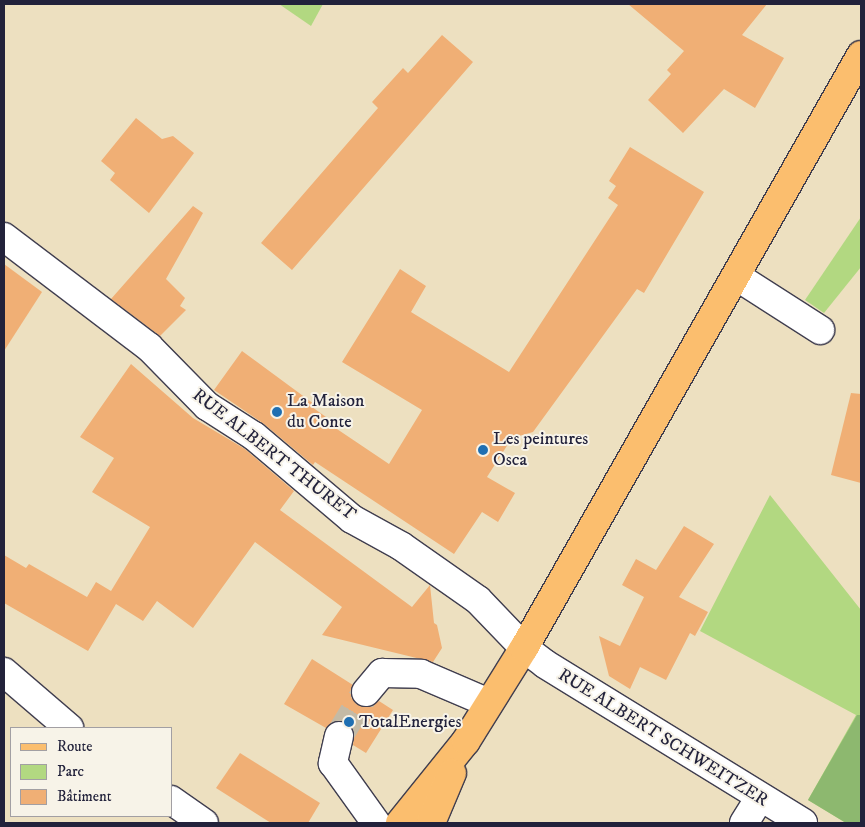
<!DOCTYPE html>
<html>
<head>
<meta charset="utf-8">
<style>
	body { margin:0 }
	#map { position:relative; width:865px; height:827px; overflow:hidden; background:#ede0c0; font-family:"IM FELL DW Pica",serif }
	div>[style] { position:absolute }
	.green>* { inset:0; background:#b2d881 }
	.forest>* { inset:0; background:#8db86f }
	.building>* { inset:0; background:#f0af75 }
	.minor-tunnel>* { height:28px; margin-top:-14px; transform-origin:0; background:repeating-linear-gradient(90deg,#c4baa5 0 28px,transparent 0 42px) }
	.roads { filter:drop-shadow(1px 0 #403e4f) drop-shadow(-1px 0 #403e4f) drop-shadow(0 1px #403e4f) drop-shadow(0 -1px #403e4f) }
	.minor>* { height:28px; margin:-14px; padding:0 14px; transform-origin:14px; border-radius:14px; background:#fff }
	.major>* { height:28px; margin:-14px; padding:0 14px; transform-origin:14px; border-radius:14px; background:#fbbe6e }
	.dots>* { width:14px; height:14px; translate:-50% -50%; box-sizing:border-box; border:2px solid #f7f3e8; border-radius:50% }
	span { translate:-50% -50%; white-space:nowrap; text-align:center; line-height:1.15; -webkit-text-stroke:4px #f7f3e8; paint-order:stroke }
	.poi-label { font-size:18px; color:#22223b }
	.left { translate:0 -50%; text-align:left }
	.street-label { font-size:18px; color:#22223b }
	.frame { position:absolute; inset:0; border:5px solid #22223b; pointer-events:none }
	.legend { position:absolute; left:10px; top:727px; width:162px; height:90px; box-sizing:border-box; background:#f7f3e8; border:1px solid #a29fa3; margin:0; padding:6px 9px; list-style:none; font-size:15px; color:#22223b }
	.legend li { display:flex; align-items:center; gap:10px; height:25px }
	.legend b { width:25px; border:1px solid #a29fa3 }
</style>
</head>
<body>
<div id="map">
	<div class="green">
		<i style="clip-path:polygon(279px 4px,323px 4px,311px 26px)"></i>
		<i style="clip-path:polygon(861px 217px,861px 267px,824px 313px,805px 300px)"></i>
		<i style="clip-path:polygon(770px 495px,861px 610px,861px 823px,846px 823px,808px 800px,856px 715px,700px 631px)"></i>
	</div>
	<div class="forest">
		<i style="clip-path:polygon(857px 715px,861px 715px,861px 823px,846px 823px,808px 800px)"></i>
	</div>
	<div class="building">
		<i style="clip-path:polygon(628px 4px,767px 4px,742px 35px,784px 58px,755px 108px,724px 89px,683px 133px,648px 100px,671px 74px,667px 70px,684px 51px)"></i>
		<i style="clip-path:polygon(442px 35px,473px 62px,292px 270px,261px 243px,378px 108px,372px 102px,403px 68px,408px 73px)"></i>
		<i style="clip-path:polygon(136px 118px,162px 139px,173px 136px,194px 153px,149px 213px,110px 180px,115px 173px,101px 161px)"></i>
		<i style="clip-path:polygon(630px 147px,704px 192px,644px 293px,637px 289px,533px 432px,512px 438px,487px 477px,515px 493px,498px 522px,482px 512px,454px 554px,315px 462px,313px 465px,264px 424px,214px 390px,242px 351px,314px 404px,312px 407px,333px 422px,331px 425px,389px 464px,422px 410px,342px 362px,400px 269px,426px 286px,411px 312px,509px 372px,618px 205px,608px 198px,616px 186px,609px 181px)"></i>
		<i style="clip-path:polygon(193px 206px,203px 213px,166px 279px,185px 298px,180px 306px,186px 310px,160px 336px,111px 299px)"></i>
		<i style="clip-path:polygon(4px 264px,42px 292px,4px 351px)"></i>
		<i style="clip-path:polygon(131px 364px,193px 418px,245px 449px,294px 491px,280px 510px,412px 607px,430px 585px,434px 623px,437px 625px,442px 648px,433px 662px,322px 635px,342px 607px,255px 542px,193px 628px,157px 601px,143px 621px,116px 604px,88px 651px,4px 603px,4px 555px,26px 568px,29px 564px,87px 597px,96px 582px,111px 591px,150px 527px,92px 492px,114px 458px,80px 437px)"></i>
		<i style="clip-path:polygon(851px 393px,861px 394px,861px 483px,831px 475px)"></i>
		<i style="clip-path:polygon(684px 526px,714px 544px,679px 597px,708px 612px,695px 636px,690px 633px,666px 680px,640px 667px,630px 689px,609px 676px,599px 636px,620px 646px,644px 597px,622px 585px,636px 559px,656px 570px)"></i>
		<i style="clip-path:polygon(312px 659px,353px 685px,351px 697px,356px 704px,371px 707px,379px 701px,393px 710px,366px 753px,353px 745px,354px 732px,349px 724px,335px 721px,326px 728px,284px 704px)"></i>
		<i style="clip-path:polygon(240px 753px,320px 803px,308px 823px,271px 823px,216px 788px)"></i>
	</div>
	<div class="minor-tunnel">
		<i style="left:339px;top:736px;width:52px;rotate:-58.5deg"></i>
	</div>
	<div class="roads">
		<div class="minor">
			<i style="left:4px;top:237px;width:182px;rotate:37.2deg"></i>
			<i style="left:149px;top:347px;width:83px;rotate:45.5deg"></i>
			<i style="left:207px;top:406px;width:56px;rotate:32.6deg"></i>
			<i style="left:254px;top:436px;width:128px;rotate:40.3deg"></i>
			<i style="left:352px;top:519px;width:56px;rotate:28.9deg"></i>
			<i style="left:401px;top:546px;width:94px;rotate:35deg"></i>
			<i style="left:478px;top:600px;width:66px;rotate:46.2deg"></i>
			<i style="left:524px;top:648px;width:26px;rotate:37deg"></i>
			<i style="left:545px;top:664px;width:303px;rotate:31.6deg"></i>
			<i style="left:736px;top:276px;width:100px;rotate:32.7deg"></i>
			<i style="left:4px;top:672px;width:86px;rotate:40.7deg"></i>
			<i style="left:366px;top:692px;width:25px;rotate:-50deg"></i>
			<i style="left:382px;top:673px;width:39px;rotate:1deg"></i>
			<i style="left:421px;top:674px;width:74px;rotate:23.1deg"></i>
			<i style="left:339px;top:736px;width:28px;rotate:103deg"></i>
			<i style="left:333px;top:763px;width:74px;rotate:54.4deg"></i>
			<i style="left:171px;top:800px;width:40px;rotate:34.9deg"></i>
			<i style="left:744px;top:823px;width:28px;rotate:-58deg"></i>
		</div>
		<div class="major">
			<i style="left:400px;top:823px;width:105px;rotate:-51.2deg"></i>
			<i style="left:466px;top:741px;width:110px;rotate:-58.1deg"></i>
			<i style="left:524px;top:648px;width:682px;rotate:-60.39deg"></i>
			<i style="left:431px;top:823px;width:54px;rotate:-67.2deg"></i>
		</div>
	</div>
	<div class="dots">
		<i style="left:277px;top:412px;background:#1f6fb2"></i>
		<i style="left:483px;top:450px;background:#1f6fb2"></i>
		<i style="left:349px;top:722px;background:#1f6fb2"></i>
	</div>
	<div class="poi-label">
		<span class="left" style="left:287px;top:412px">La Maison<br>du Conte</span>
		<span class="left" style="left:493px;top:450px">Les peintures<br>Osca</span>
		<span class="left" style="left:359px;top:722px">TotalEnergies</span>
	</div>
	<div class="street-label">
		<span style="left:274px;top:455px;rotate:38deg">RUE ALBERT THURET</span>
		<span style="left:663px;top:738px;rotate:32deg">RUE ALBERT SCHWEITZER</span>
	</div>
	<div class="frame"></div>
	<ul class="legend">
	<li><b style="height:6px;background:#fbbe6e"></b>Route</li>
	<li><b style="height:14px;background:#b2d881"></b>Parc</li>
	<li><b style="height:14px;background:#f0af75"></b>Bâtiment</li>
	</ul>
</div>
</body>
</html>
